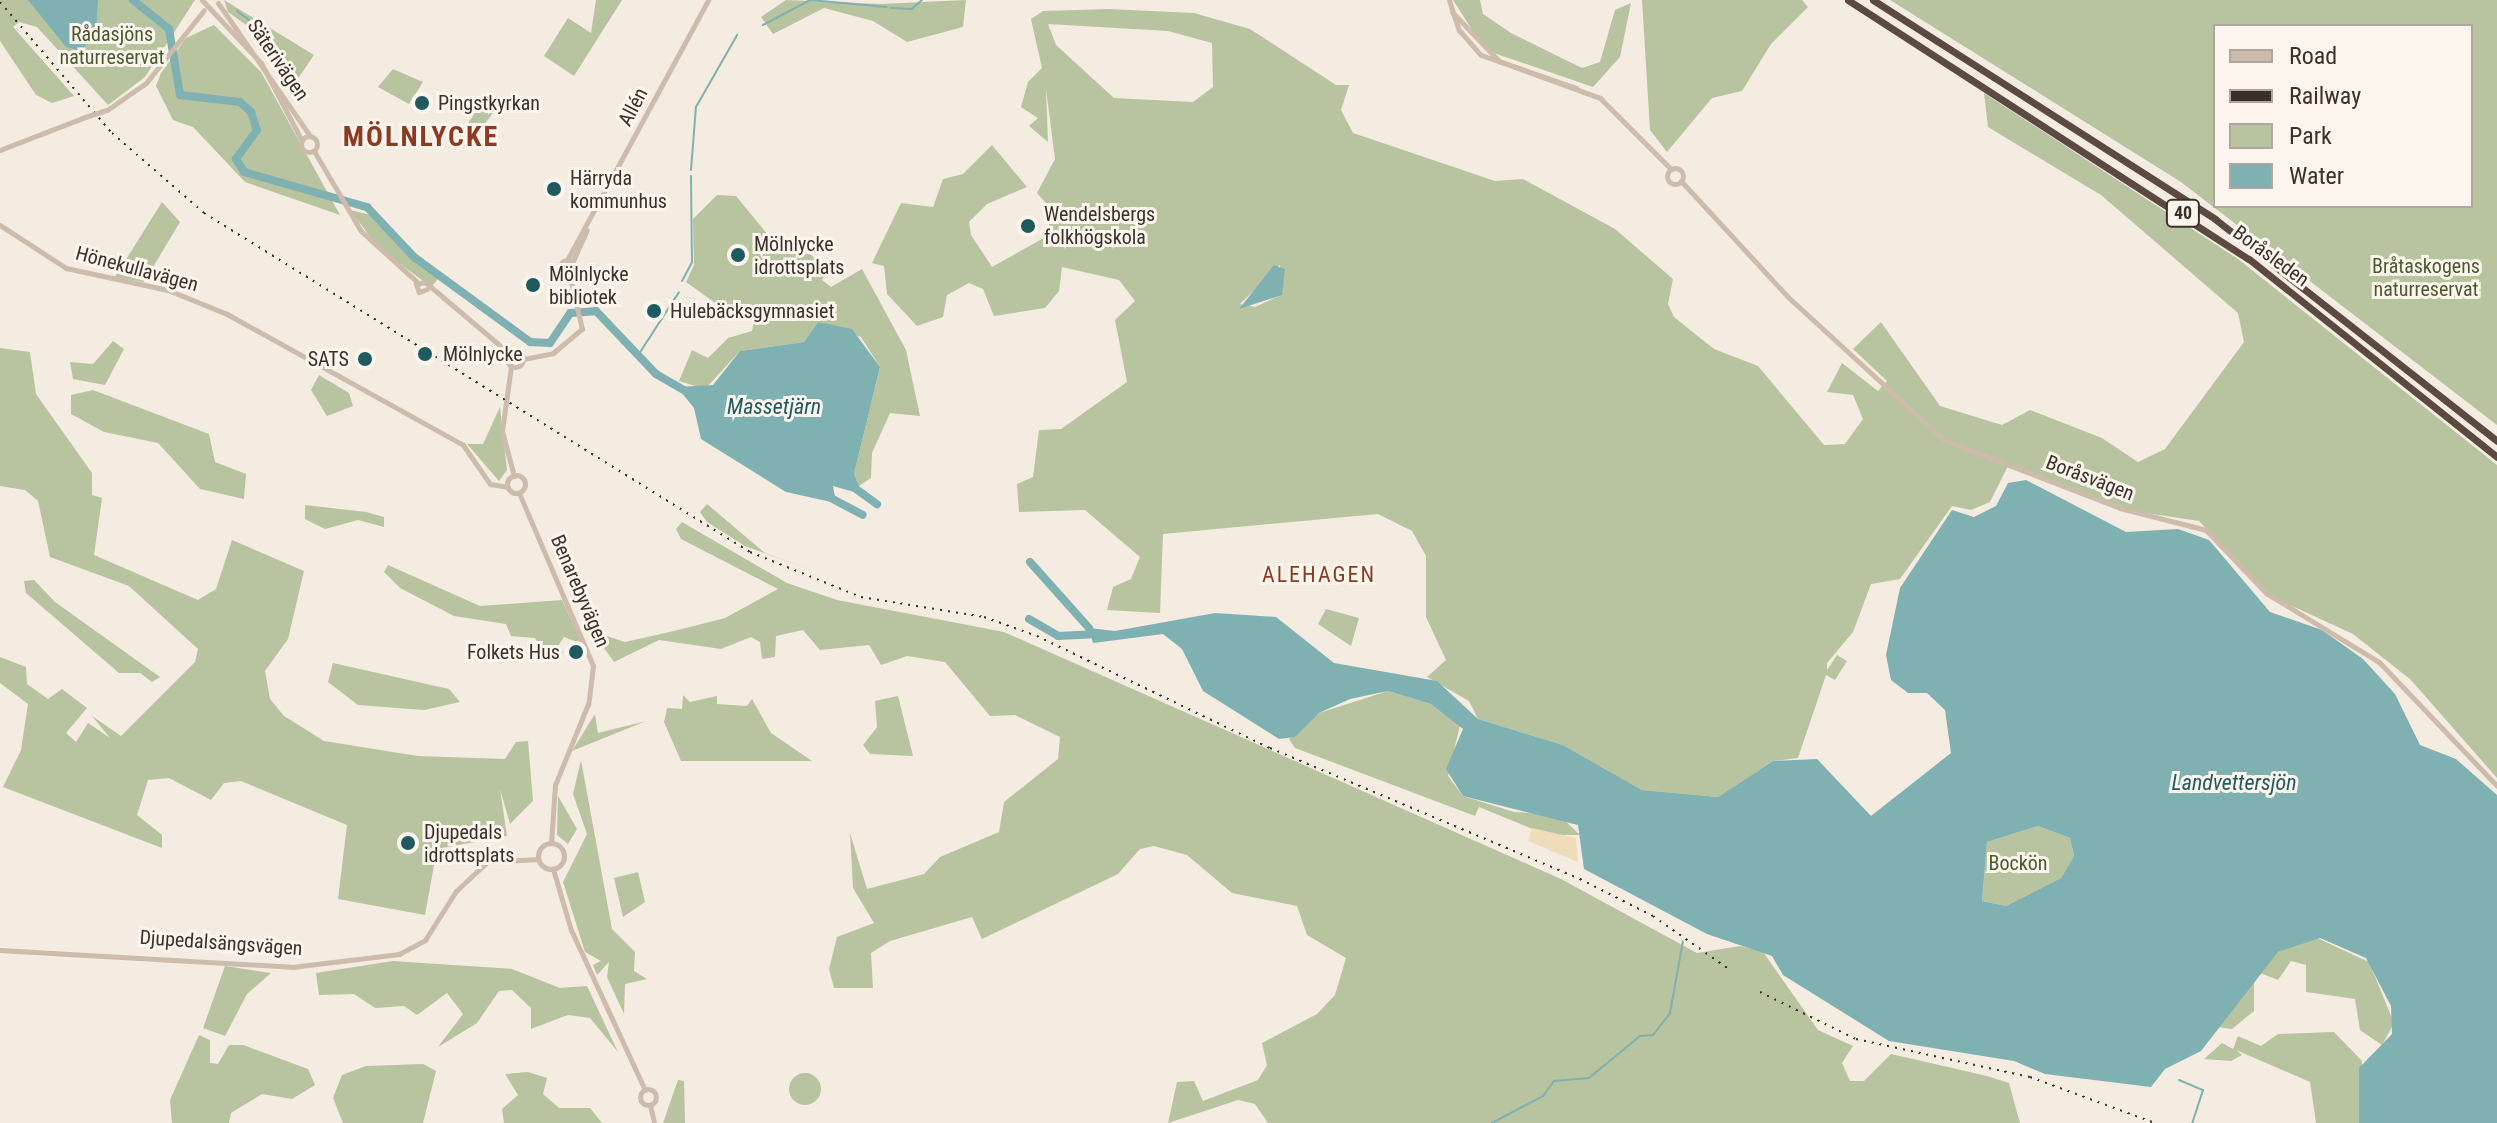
<!DOCTYPE html>
<html>
<head>
<meta charset="utf-8">
<style>
	body { margin:0 }
	#map { position:relative; width:2497px; height:1123px; overflow:hidden; background:#f4ebe1; font-family:"Roboto Condensed",sans-serif }
	div>[style] { position:absolute }
	.green>* { inset:0; background:#b8c4a0 }
	.round { border-radius:50% }
	.sand>* { inset:0; background:#efdcb8 }
	.water>* { inset:0; background:#7fb0b2 }
	.stream>* { height:2px; margin:-1px; padding:0 1px; transform-origin:1px; border-radius:1px; background:#7fb0b2 }
	.river>* { height:8px; margin:-4px; padding:0 4px; transform-origin:4px; border-radius:4px; background:#7fb0b2 }
	.minor>* { height:5px; margin:-2.5px; padding:0 2.5px; transform-origin:2.5px; border-radius:2.5px; background:#cdbbac }
	.minor>.ring { margin:-2.5px; padding:0; box-sizing:content-box; background:none; border:5px solid #cdbbac; border-radius:50% }
	.highway>* { height:7px; margin:-3.5px; padding:0 3.5px; transform-origin:3.5px; border-radius:3.5px; background:#5c4a42 }
	.rail>* { height:2px; margin-top:-1px; transform-origin:0; background:repeating-linear-gradient(90deg,#3b302b 0 2px,transparent 0 8px) }
	.minor-bridge>* { height:5px; margin:-2.5px; padding:0 2.5px; transform-origin:2.5px; border-radius:2.5px; background:#cdbbac }
	.dots>* { width:22px; height:22px; translate:-50% -50%; box-sizing:border-box; border:4px solid #fbf5ee; border-radius:50% }
	span { translate:-50% -50%; white-space:nowrap; text-align:center; line-height:1.15; -webkit-text-stroke:6px #fbf5ee; paint-order:stroke }
	.shield-label span { padding:2px 6px; background:#fbf5ee; border:2px solid; border-radius:6px; -webkit-text-stroke-width:0 }
	.shield-label { font-size:18px; color:#3b302b; font-weight:700 }
	.park-label { font-size:20px; color:#4a5a2e }
	.street-label { font-size:20px; color:#3b302b }
	.poi-label { font-size:20px; color:#3b302b }
	.left { translate:0 -50%; text-align:left }
	.right { translate:-100% -50%; text-align:right }
	.water-label { font-size:22px; color:#1f5a5e; font-style:italic }
	.neighbourhood-label { font-size:22px; color:#8c3b22; letter-spacing:2px }
	.district-label { font-size:28px; color:#8c3b22; font-weight:700; letter-spacing:2px }
	.legend { position:absolute; left:2213px; top:24px; width:260px; height:184px; box-sizing:border-box; background:#fbf5ee; border:2px solid #aea6a0; margin:0; padding:10px 14px; list-style:none; font-size:24px; color:#3b302b }
	.legend li { display:flex; align-items:center; gap:16px; height:40px }
	.legend b { width:40px; border:2px solid #aea6a0 }
</style>
</head>
<body>
<div id="map">
	<div class="green">
		<i style="clip-path:polygon(0 0,195px 0,145px 77px,108px 105px,37px 27px,19px 22px,13px 27px,74px 96px,52px 103px,36px 95px,0 41px)"></i>
		<i style="clip-path:polygon(224px 0,314px 55px,293px 86px,256px 32px,228px 12px)"></i>
		<i style="clip-path:polygon(596px 0,622px 0,574px 76px,544px 56px,568px 18px,591px 33px)"></i>
		<i style="clip-path:polygon(786px 0,881px 4px,966px 0,963px 27px,907px 42px,873px 21px,824px 8px,773px 34px,761px 17px)"></i>
		<i style="clip-path:polygon(1453px 0,1480px 0,1483px 14px,1511px 33px,1582px 68px,1600px 62px,1615px 10px,1631px 3px,1620px 57px,1593px 87px,1485px 50px)"></i>
		<i style="clip-path:polygon(1642px 0,1802px 0,1808px 7px,1771px 44px,1742px 91px,1712px 98px,1667px 152px,1650px 130px)"></i>
		<i style="clip-path:polygon(evenodd,1890px 0,2497px 0,2497px 425px,2181px 182px,1890px 0,2215px 26px,2471px 26px,2471px 206px,2215px 206px,2215px 26px)"></i>
		<i style="clip-path:polygon(evenodd,1109px 9px,1194px 13px,1250px 29px,1336px 85px,1349px 85px,1341px 110px,1353px 133px,1495px 181px,1523px 179px,1615px 229px,1673px 279px,1668px 304px,1674px 317px,1714px 349px,1758px 366px,1824px 445px,1845px 444px,1863px 419px,1853px 395px,1827px 392px,1842px 363px,1878px 391px,1887px 381px,1853px 349px,1881px 322px,1940px 406px,2002px 425px,2030px 410px,2102px 438px,2138px 462px,2165px 449px,2244px 342px,2238px 313px,2101px 195px,1988px 127px,1984px 93px,2238px 259px,2497px 465px,2497px 778px,2411px 680px,2353px 634px,2270px 596px,2199px 521px,2133px 511px,2009px 464px,1990px 502px,1971px 510px,1952px 506px,1900px 579px,1871px 584px,1853px 632px,1827px 663px,1827px 670px,1837px 655px,1847px 661px,1835px 680px,1826px 675px,1798px 758px,1773px 761px,1718px 797px,1642px 790px,1563px 745px,1478px 719px,1469px 701px,1427px 677px,1446px 660px,1426px 617px,1426px 556px,1412px 531px,1378px 514px,1163px 534px,1160px 613px,1107px 610px,1113px 587px,1131px 579px,1140px 557px,1085px 510px,1019px 512px,1017px 484px,1033px 477px,1039px 430px,1061px 429px,1127px 382px,1115px 320px,1135px 301px,1119px 280px,1062px 267px,1059px 291px,1045px 308px,994px 316px,983px 289px,969px 283px,947px 295px,943px 317px,917px 326px,887px 294px,884px 266px,872px 263px,901px 203px,933px 207px,943px 179px,963px 174px,992px 145px,1027px 187px,987px 204px,969px 222px,971px 235px,992px 267px,1049px 235px,1049px 207px,1037px 193px,1055px 159px,1046px 89px,1048px 142px,1029px 126px,1038px 118px,1021px 107px,1028px 82px,1042px 68px,1031px 19px,1043px 11px,1109px 9px,1048px 24px,1168px 31px,1212px 43px,1213px 87px,1193px 102px,1114px 98px,1056px 45px,1048px 24px,1109px 9px,1280px 265px,1281px 295px,1255px 307px,1240px 304px,1280px 265px)"></i>
		<i style="clip-path:polygon(214px 25px,261px 72px,340px 215px,245px 182px,193px 127px,173px 120px,156px 86px,161px 73px,186px 38px)"></i>
		<i style="clip-path:polygon(393px 69px,423px 82px,409px 104px,378px 87px)"></i>
		<i style="clip-path:polygon(480px 105px,493px 113px,466px 148px,446px 135px,450px 128px,461px 134px)"></i>
		<i style="clip-path:polygon(717px 195px,736px 196px,782px 252px,809px 254px,830px 266px,822px 280px,831px 287px,862px 269px,906px 350px,920px 416px,890px 413px,872px 453px,871px 478px,859px 486px,854px 474px,880px 367px,861px 337px,818px 322px,804px 342px,740px 351px,705px 389px,679px 381px,692px 350px,708px 358px,728px 338px,752px 331px,756px 316px,743px 308px,729px 313px,686px 282px,694px 265px,693px 219px)"></i>
		<i style="clip-path:polygon(162px 202px,180px 222px,144px 282px,115px 277px)"></i>
		<i style="clip-path:polygon(350px 210px,371px 215px,438px 279px,431px 287px,378px 247px)"></i>
		<i style="clip-path:polygon(113px 341px,124px 349px,105px 385px,73px 379px,70px 362px,93px 364px)"></i>
		<i style="clip-path:polygon(0 348px,30px 352px,36px 394px,92px 473px,92px 495px,102px 498px,94px 555px,198px 600px,216px 589px,232px 540px,304px 571px,288px 639px,265px 671px,270px 699px,284px 716px,324px 741px,418px 756px,505px 759px,516px 742px,528px 741px,533px 801px,510px 824px,500px 789px,507px 836px,437px 849px,425px 915px,338px 899px,347px 825px,241px 781px,224px 783px,211px 800px,169px 778px,148px 780px,137px 815px,162px 835px,162px 848px,3px 787px,21px 750px,28px 704px,0 683px,0 657px,26px 667px,27px 684px,48px 699px,62px 689px,87px 708px,66px 733px,76px 742px,88px 723px,110px 738px,92px 716px,121px 736px,195px 662px,198px 649px,129px 586px,50px 557px,38px 501px,25px 490px,0 486px)"></i>
		<i style="clip-path:polygon(319px 375px,349px 393px,353px 406px,327px 416px,311px 390px)"></i>
		<i style="clip-path:polygon(93px 390px,209px 434px,215px 462px,246px 474px,244px 499px,200px 489px,158px 443px,104px 432px,71px 414px,71px 395px)"></i>
		<i style="clip-path:polygon(500px 407px,507px 470px,499px 481px,467px 444px,483px 444px)"></i>
		<i style="clip-path:polygon(707px 504px,765px 553px,814px 571px,745px 546px,707px 522px,700px 512px)"></i>
		<i style="clip-path:polygon(305px 505px,366px 512px,384px 517px,384px 527px,358px 520px,325px 529px,305px 519px)"></i>
		<i style="clip-path:polygon(682px 522px,787px 583px,837px 600px,1004px 632px,1561px 879px,1697px 953px,1740px 946px,1763px 952px,1818px 1030px,1853px 1046px,1842px 1063px,1850px 1081px,1864px 1081px,1891px 1054px,1987px 1076px,2009px 1083px,2020px 1123px,1268px 1123px,1255px 1104px,1238px 1100px,1168px 1123px,1177px 1082px,1194px 1081px,1203px 1101px,1258px 1080px,1267px 1065px,1262px 1043px,1317px 1014px,1335px 995px,1346px 958px,1307px 935px,1297px 906px,1232px 893px,1187px 855px,1154px 846px,1140px 849px,1118px 874px,982px 939px,972px 917px,890px 941px,871px 953px,873px 988px,834px 988px,829px 969px,837px 937px,874px 923px,853px 888px,850px 833px,867px 889px,924px 874px,940px 857px,999px 832px,1004px 802px,1058px 759px,1060px 737px,1015px 715px,990px 716px,945px 662px,907px 656px,881px 665px,869px 645px,820px 650px,803px 630px,776px 636px,775px 657px,762px 659px,760px 642px,751px 637px,721px 649px,659px 640px,614px 662px,592px 631px,625px 642px,674px 631px,725px 618px,778px 589px,681px 539px,676px 529px)"></i>
		<i style="clip-path:polygon(388px 565px,480px 606px,562px 600px,582px 644px,564px 637px,558px 646px,563px 653px,546px 658px,535px 638px,511px 636px,506px 624px,454px 616px,400px 588px,384px 572px)"></i>
		<i style="clip-path:polygon(34px 580px,55px 602px,160px 677px,152px 682px,140px 673px,119px 673px,26px 593px,24px 581px)"></i>
		<i style="clip-path:polygon(1326px 609px,1359px 618px,1351px 646px,1318px 624px)"></i>
		<i style="clip-path:polygon(333px 663px,449px 689px,460px 702px,424px 710px,358px 705px,328px 682px)"></i>
		<i style="clip-path:polygon(1388px 691px,1431px 704px,1460px 725px,1448px 776px,1463px 796px,1514px 812px,1559px 815px,1580px 835px,1547px 835px,1479px 807px,1475px 816px,1295px 748px,1289px 739px,1319px 713px)"></i>
		<i style="clip-path:polygon(683px 695px,690px 702px,717px 696px,717px 704px,747px 706px,752px 699px,771px 733px,812px 761px,681px 761px,664px 722px,667px 708px,682px 709px)"></i>
		<i style="clip-path:polygon(898px 696px,913px 756px,870px 754px,863px 745px,877px 727px,875px 701px)"></i>
		<i style="clip-path:polygon(595px 714px,598px 733px,646px 721px,572px 751px)"></i>
		<i style="clip-path:polygon(581px 760px,612px 929px,635px 952px,634px 971px,647px 979px,625px 984px,624px 1014px,607px 977px,609px 962px,597px 975px,593px 965px,601px 961px,585px 952px,563px 882px,587px 834px,573px 794px)"></i>
		<i style="clip-path:polygon(558px 796px,577px 829px,568px 844px,557px 835px)"></i>
		<i style="clip-path:polygon(2038px 826px,2070px 838px,2074px 856px,2061px 878px,2006px 906px,1982px 901px,1987px 842px)"></i>
		<i style="clip-path:polygon(638px 872px,645px 902px,623px 917px,614px 878px)"></i>
		<i style="clip-path:polygon(2315px 937px,2369px 962px,2394px 1023px,2382px 1045px,2360px 1030px,2355px 999px,2306px 992px,2306px 965px,2291px 961px,2278px 980px,2260px 973px,2278px 952px)"></i>
		<i style="clip-path:polygon(393px 961px,512px 969px,560px 988px,587px 986px,618px 1052px,590px 1018px,568px 1015px,531px 1029px,531px 1008px,512px 990px,499px 991px,477px 1023px,438px 1047px,463px 1014px,447px 993px,417px 1015px,404px 1006px,375px 1008px,354px 994px,319px 995px,316px 973px)"></i>
		<i style="clip-path:polygon(225px 966px,271px 973px,247px 994px,225px 1036px,203px 1028px)"></i>
		<i style="clip-path:polygon(2254px 982px,2254px 1011px,2232px 1029px,2218px 1027px)"></i>
		<i style="clip-path:polygon(2334px 1032px,2362px 1061px,2359px 1123px,2316px 1123px,2310px 1082px,2236px 1050px,2242px 1055px,2231px 1061px,2204px 1059px,2222px 1043px,2233px 1049px,2238px 1036px,2261px 1046px,2278px 1034px)"></i>
		<i style="clip-path:polygon(199px 1035px,210px 1040px,210px 1063px,218px 1064px,229px 1045px,243px 1045px,308px 1069px,315px 1085px,292px 1099px,262px 1094px,231px 1113px,229px 1123px,172px 1123px,170px 1100px)"></i>
		<i style="clip-path:polygon(423px 1064px,436px 1071px,423px 1123px,343px 1123px,333px 1098px,342px 1075px,366px 1066px)"></i>
		<i style="clip-path:polygon(528px 1072px,547px 1078px,543px 1094px,559px 1108px,590px 1108px,602px 1123px,504px 1123px,502px 1109px,518px 1095px,505px 1074px)"></i>
		<i class="round" style="left:789px;top:1073px;width:32px;height:32px"></i>
		<i style="clip-path:polygon(678px 1080px,684px 1081px,685px 1123px,663px 1123px)"></i>
	</div>
	<div class="sand">
		<i style="clip-path:polygon(1532px 828px,1576px 838px,1578px 862px,1528px 841px)"></i>
	</div>
	<div class="water">
		<i style="clip-path:polygon(28px 0,98px 0,96px 33px,81px 51px,66px 47px)"></i>
		<i style="clip-path:polygon(1274px 265px,1285px 269px,1282px 295px,1239px 309px)"></i>
		<i style="clip-path:polygon(818px 322px,852px 329px,880px 367px,854px 474px,859px 486px,854px 492px,833px 486px,836px 503px,786px 492px,701px 439px,694px 408px,677px 387px,713px 385px,740px 351px,804px 342px)"></i>
		<i style="clip-path:polygon(evenodd,2026px 480px,2126px 532px,2178px 529px,2209px 540px,2270px 612px,2322px 630px,2363px 659px,2395px 694px,2420px 745px,2456px 759px,2497px 795px,2497px 1123px,2359px 1123px,2359px 1068px,2392px 1034px,2391px 1006px,2366px 958px,2320px 938px,2278px 952px,2201px 1051px,2165px 1069px,2151px 1087px,2045px 1074px,2014px 1061px,1889px 1041px,1783px 975px,1772px 956px,1707px 934px,1584px 869px,1578px 825px,1463px 796px,1446px 769px,1463px 729px,1431px 704px,1388px 691px,1350px 699px,1319px 713px,1295px 737px,1279px 739px,1203px 691px,1182px 649px,1163px 634px,1093px 643px,1089px 628px,1115px 631px,1215px 613px,1276px 617px,1334px 663px,1437px 681px,1478px 719px,1563px 745px,1642px 790px,1718px 797px,1773px 761px,1817px 759px,1871px 816px,1951px 753px,1945px 710px,1927px 693px,1908px 693px,1891px 680px,1886px 655px,1900px 588px,1952px 510px,1974px 517px,1996px 506px,2008px 483px,2026px 480px,2038px 826px,2070px 838px,2074px 856px,2061px 878px,2006px 906px,1982px 901px,1987px 842px,2038px 826px)"></i>
	</div>
	<div class="stream">
		<i style="left:891px;top:8px;width:21px;rotate:3deg"></i>
		<i style="left:912px;top:9px;width:13px;rotate:-42deg"></i>
		<i style="left:237px;top:11px;width:36px;rotate:37deg"></i>
		<i style="left:266px;top:33px;width:33px;rotate:65deg"></i>
		<i style="left:763px;top:25px;width:53px;rotate:-28deg"></i>
		<i style="left:810px;top:0;width:77px;rotate:5.2deg"></i>
		<i style="left:691px;top:170px;width:63px;rotate:-85.5deg"></i>
		<i style="left:696px;top:107px;width:83px;rotate:-60.3deg"></i>
		<i style="left:682px;top:281px;width:21px;rotate:-62deg"></i>
		<i style="left:692px;top:262px;width:86px;rotate:-90.7deg"></i>
		<i style="left:637px;top:357px;width:77px;rotate:-57.1deg"></i>
		<i style="left:2179px;top:1080px;width:26px;rotate:23deg"></i>
		<i style="left:2203px;top:1090px;width:35px;rotate:108deg"></i>
		<i style="left:1492px;top:1123px;width:58px;rotate:-27.9deg"></i>
		<i style="left:1543px;top:1096px;width:19px;rotate:-54deg"></i>
		<i style="left:1554px;top:1081px;width:35px;rotate:-5deg"></i>
		<i style="left:1589px;top:1078px;width:66px;rotate:-39.5deg"></i>
		<i style="left:1640px;top:1036px;width:13px;rotate:-4deg"></i>
		<i style="left:1653px;top:1035px;width:28px;rotate:-52deg"></i>
		<i style="left:1670px;top:1013px;width:73px;rotate:-79.8deg"></i>
	</div>
	<div class="river">
		<i style="left:133px;top:0;width:46px;rotate:38.9deg"></i>
		<i style="left:169px;top:29px;width:67px;rotate:80.5deg"></i>
		<i style="left:180px;top:95px;width:60px;rotate:6.7deg"></i>
		<i style="left:240px;top:102px;width:15px;rotate:42deg"></i>
		<i style="left:251px;top:112px;width:19px;rotate:72deg"></i>
		<i style="left:257px;top:130px;width:36px;rotate:126deg"></i>
		<i style="left:236px;top:159px;width:15px;rotate:58deg"></i>
		<i style="left:244px;top:172px;width:128px;rotate:15.9deg"></i>
		<i style="left:367px;top:207px;width:69px;rotate:46.8deg"></i>
		<i style="left:414px;top:257px;width:144px;rotate:36.2deg"></i>
		<i style="left:530px;top:342px;width:20px;rotate:3deg"></i>
		<i style="left:550px;top:343px;width:36px;rotate:-56deg"></i>
		<i style="left:570px;top:313px;width:26px;rotate:-4deg"></i>
		<i style="left:596px;top:311px;width:87px;rotate:46.4deg"></i>
		<i style="left:656px;top:374px;width:34px;rotate:30deg"></i>
		<i style="left:856px;top:489px;width:26px;rotate:36deg"></i>
		<i style="left:829px;top:497px;width:38px;rotate:28deg"></i>
		<i style="left:1030px;top:562px;width:89px;rotate:48.2deg"></i>
		<i style="left:1029px;top:619px;width:34px;rotate:30deg"></i>
		<i style="left:1058px;top:636px;width:41px;rotate:-2.8deg"></i>
	</div>
	<div class="minor">
		<i style="left:202px;top:0;width:86px;rotate:46.9deg"></i>
		<i style="left:261px;top:63px;width:88px;rotate:62.3deg"></i>
		<i style="left:1449px;top:0;width:32px;rotate:72deg"></i>
		<i style="left:1459px;top:30px;width:33px;rotate:49deg"></i>
		<i style="left:1481px;top:55px;width:101px;rotate:19.2deg"></i>
		<i style="left:218px;top:3px;width:162px;rotate:55.3deg"></i>
		<i style="left:1452px;top:12px;width:68px;rotate:46.2deg"></i>
		<i style="left:1499px;top:61px;width:108px;rotate:20.1deg"></i>
		<i style="left:1600px;top:98px;width:100px;rotate:45deg"></i>
		<i style="left:107px;top:110px;width:47px;rotate:-34.7deg"></i>
		<i style="left:146px;top:83px;width:93px;rotate:-51.5deg"></i>
		<i class="ring" style="left:301px;top:136px;width:11px;height:11px"></i>
		<i style="left:0;top:150px;width:91px;rotate:-21.2deg"></i>
		<i style="left:314px;top:151px;width:93px;rotate:59.6deg"></i>
		<i style="left:361px;top:231px;width:76px;rotate:42.3deg"></i>
		<i class="ring" style="left:1667px;top:168px;width:11px;height:11px"></i>
		<i style="left:1681px;top:181px;width:158px;rotate:47.3deg"></i>
		<i style="left:1788px;top:297px;width:212px;rotate:42.5deg"></i>
		<i style="left:1944px;top:440px;width:189px;rotate:21.1deg"></i>
		<i style="left:2120px;top:508px;width:89px;rotate:14.3deg"></i>
		<i style="left:2206px;top:530px;width:87px;rotate:46.4deg"></i>
		<i style="left:2266px;top:593px;width:132px;rotate:31.4deg"></i>
		<i style="left:2379px;top:662px;width:171px;rotate:46.4deg"></i>
		<i style="left:0;top:225px;width:79px;rotate:33.1deg"></i>
		<i style="left:66px;top:268px;width:104px;rotate:12.2deg"></i>
		<i style="left:168px;top:290px;width:64px;rotate:22.1deg"></i>
		<i style="left:227px;top:314px;width:270px;rotate:29deg"></i>
		<i style="left:463px;top:445px;width:47px;rotate:55.3deg"></i>
		<i style="left:490px;top:484px;width:18px;rotate:9deg"></i>
		<i style="left:567px;top:260px;width:296px;rotate:-61.5deg"></i>
		<i class="ring" style="left:560px;top:260px;width:9px;height:9px"></i>
		<i style="left:572px;top:263px;width:36px;rotate:-66deg"></i>
		<i style="left:427px;top:289px;width:9px;rotate:159deg"></i>
		<i style="left:419px;top:292px;width:9px;rotate:-111deg"></i>
		<i style="left:416px;top:284px;width:9px;rotate:-13deg"></i>
		<i style="left:425px;top:282px;width:110px;rotate:40.2deg"></i>
		<i class="ring" style="left:507px;top:351px;width:11px;height:11px"></i>
		<i style="left:523px;top:359px;width:31px;rotate:-11deg"></i>
		<i style="left:553px;top:353px;width:38px;rotate:-40deg"></i>
		<i style="left:582px;top:329px;width:57px;rotate:-103.1deg"></i>
		<i style="left:511px;top:366px;width:66px;rotate:97.9deg"></i>
		<i style="left:502px;top:431px;width:47px;rotate:75.1deg"></i>
		<i class="ring" style="left:507px;top:475px;width:13px;height:13px"></i>
		<i style="left:519px;top:493px;width:188px;rotate:66.8deg"></i>
		<i style="left:593px;top:666px;width:38px;rotate:97deg"></i>
		<i style="left:588px;top:704px;width:87px;rotate:112.2deg"></i>
		<i style="left:555px;top:785px;width:58px;rotate:93.9deg"></i>
		<i class="ring" style="left:538px;top:843px;width:21px;height:21px"></i>
		<i style="left:553px;top:869px;width:64px;rotate:73.6deg"></i>
		<i style="left:571px;top:930px;width:176px;rotate:65.2deg"></i>
		<i style="left:0;top:950px;width:292px;rotate:3.3deg"></i>
		<i style="left:292px;top:967px;width:108px;rotate:-6.9deg"></i>
		<i style="left:399px;top:954px;width:30px;rotate:-28deg"></i>
		<i style="left:425px;top:940px;width:58px;rotate:-57.7deg"></i>
		<i style="left:456px;top:891px;width:42px;rotate:-43.1deg"></i>
		<i style="left:487px;top:862px;width:51px;rotate:-3.4deg"></i>
		<i class="ring" style="left:640px;top:1089px;width:11px;height:11px"></i>
		<i style="left:650px;top:1105px;width:18px;rotate:77deg"></i>
	</div>
	<div class="highway">
		<i style="left:1848px;top:0;width:477px;rotate:32.9deg"></i>
		<i style="left:2249px;top:259px;width:317px;rotate:38.6deg"></i>
		<i style="left:1873px;top:0;width:406px;rotate:32.6deg"></i>
		<i style="left:2215px;top:219px;width:359px;rotate:38.2deg"></i>
	</div>
	<div class="rail">
		<i style="left:0;top:2px;width:172px;rotate:49.5deg"></i>
		<i style="left:112px;top:133px;width:122px;rotate:41deg"></i>
		<i style="left:204px;top:213px;width:643px;rotate:31.84deg"></i>
		<i style="left:750px;top:552px;width:120px;rotate:22.1deg"></i>
		<i style="left:861px;top:597px;width:125px;rotate:9.2deg"></i>
		<i style="left:984px;top:617px;width:56px;rotate:19.7deg"></i>
		<i style="left:1037px;top:636px;width:259px;rotate:25.7deg"></i>
		<i style="left:1270px;top:748px;width:337px;rotate:22.9deg"></i>
		<i style="left:1580px;top:879px;width:82px;rotate:26.9deg"></i>
		<i style="left:1653px;top:916px;width:94px;rotate:35deg"></i>
		<i style="left:1760px;top:992px;width:107px;rotate:26.1deg"></i>
		<i style="left:1856px;top:1039px;width:178px;rotate:12.3deg"></i>
		<i style="left:2030px;top:1077px;width:133px;rotate:20.2deg"></i>
	</div>
	<div class="minor-bridge">
		<i style="left:85px;top:117px;width:23px;rotate:-18deg"></i>
	</div>
	<div class="dots">
		<i style="left:422px;top:103px;background:#1f5a5e"></i>
		<i style="left:554px;top:189px;background:#1f5a5e"></i>
		<i style="left:1028px;top:226px;background:#1f5a5e"></i>
		<i style="left:738px;top:255px;background:#1f5a5e"></i>
		<i style="left:533px;top:285px;background:#1f5a5e"></i>
		<i style="left:654px;top:311px;background:#1f5a5e"></i>
		<i style="left:425px;top:354px;background:#1f5a5e"></i>
		<i style="left:365px;top:359px;background:#1f5a5e"></i>
		<i style="left:576px;top:652px;background:#1f5a5e"></i>
		<i style="left:408px;top:843px;background:#1f5a5e"></i>
	</div>
	<div class="shield-label">
		<span style="left:2183px;top:213px">40</span>
	</div>
	<div class="park-label">
		<span style="left:112px;top:46px">Rådasjöns<br>naturreservat</span>
		<span style="left:2426px;top:278px">Bråtaskogens<br>naturreservat</span>
		<span style="left:2018px;top:863px">Bockön</span>
	</div>
	<div class="street-label">
		<span style="left:278px;top:60px;rotate:56deg">Säterivägen</span>
		<span style="left:633px;top:107px;rotate:-62deg">Allén</span>
		<span style="left:2271px;top:256px;rotate:36deg">Boråsleden</span>
		<span style="left:137px;top:269px;rotate:15deg">Hönekullavägen</span>
		<span style="left:2090px;top:478px;rotate:21deg">Boråsvägen</span>
		<span style="left:580px;top:591px;rotate:67deg">Benarebyvägen</span>
		<span style="left:221px;top:943px;rotate:4deg">Djupedalsängsvägen</span>
	</div>
	<div class="poi-label">
		<span class="left" style="left:438px;top:103px">Pingstkyrkan</span>
		<span class="left" style="left:570px;top:190px">Härryda<br>kommunhus</span>
		<span class="left" style="left:1044px;top:226px">Wendelsbergs<br>folkhögskola</span>
		<span class="left" style="left:754px;top:256px">Mölnlycke<br>idrottsplats</span>
		<span class="left" style="left:549px;top:286px">Mölnlycke<br>bibliotek</span>
		<span class="left" style="left:670px;top:311px">Hulebäcksgymnasiet</span>
		<span class="left" style="left:443px;top:354px">Mölnlycke</span>
		<span class="right" style="left:349px;top:359px">SATS</span>
		<span class="right" style="left:560px;top:652px">Folkets Hus</span>
		<span class="left" style="left:424px;top:844px">Djupedals<br>idrottsplats</span>
	</div>
	<div class="water-label">
		<span style="left:774px;top:407px">Massetjärn</span>
		<span style="left:2234px;top:783px">Landvettersjön</span>
	</div>
	<div class="neighbourhood-label">
		<span style="left:1319px;top:575px">ALEHAGEN</span>
	</div>
	<div class="district-label">
		<span style="left:421px;top:137px">MÖLNLYCKE</span>
	</div>
	<ul class="legend">
	<li><b style="height:10px;background:#cdbbac"></b>Road</li>
	<li><b style="height:10px;background:#3b302b"></b>Railway</li>
	<li><b style="height:22px;background:#b8c4a0"></b>Park</li>
	<li><b style="height:22px;background:#7fb0b2"></b>Water</li>
	</ul>
</div>
</body>
</html>
